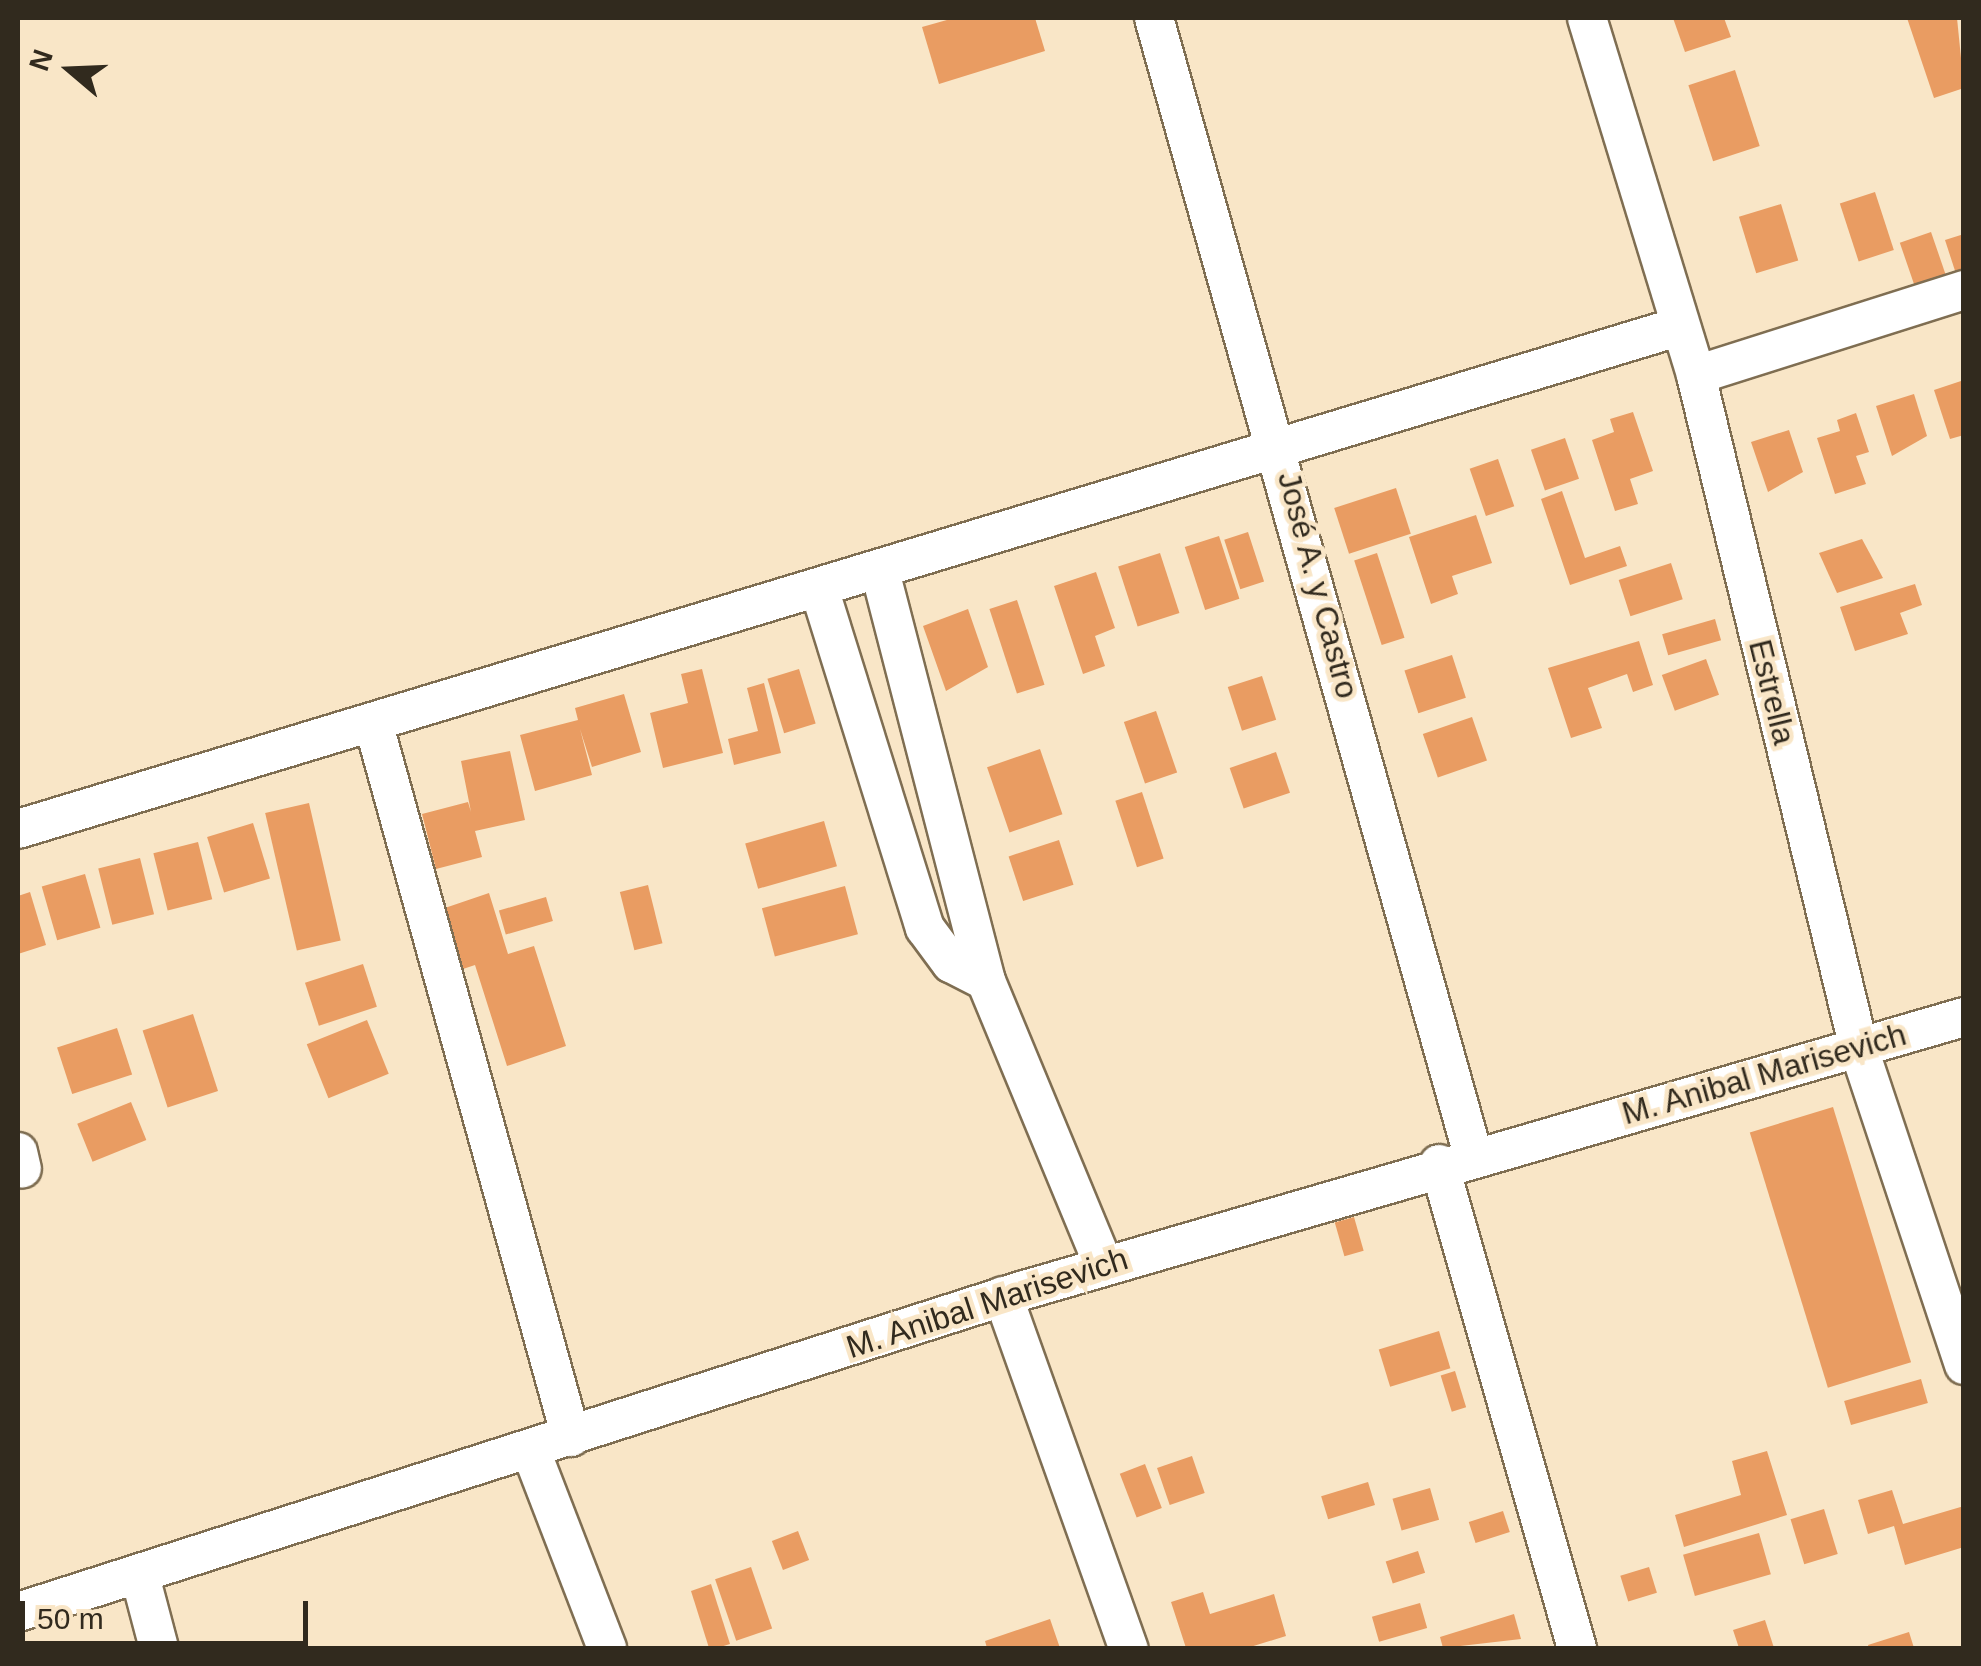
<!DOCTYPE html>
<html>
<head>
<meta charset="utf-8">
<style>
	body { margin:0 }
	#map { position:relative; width:1981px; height:1666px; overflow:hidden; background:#f9e6c7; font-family:Arial,sans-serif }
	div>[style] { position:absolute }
	.building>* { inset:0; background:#e99c62; transform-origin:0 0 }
	.roads { filter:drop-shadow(2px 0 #7f6e52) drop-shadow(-2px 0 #7f6e52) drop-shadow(0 2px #7f6e52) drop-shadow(0 -2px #7f6e52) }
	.street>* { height:38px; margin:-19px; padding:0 19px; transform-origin:19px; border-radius:19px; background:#fff }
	span { translate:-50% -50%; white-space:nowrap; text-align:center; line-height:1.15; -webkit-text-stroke:9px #f9e6c7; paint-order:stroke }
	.street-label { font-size:32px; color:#312a1e }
	.frame { position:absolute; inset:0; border:20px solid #312a1e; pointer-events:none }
	.north { position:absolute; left:20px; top:20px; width:100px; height:100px; -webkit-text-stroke:8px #f9e6c7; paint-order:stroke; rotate:289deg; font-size:28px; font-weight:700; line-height:40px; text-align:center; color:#312a1e }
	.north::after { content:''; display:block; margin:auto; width:35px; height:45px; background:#312a1e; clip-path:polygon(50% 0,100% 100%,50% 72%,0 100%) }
	.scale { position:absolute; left:20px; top:1601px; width:288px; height:45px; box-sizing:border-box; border:5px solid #312a1e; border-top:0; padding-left:12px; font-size:30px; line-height:35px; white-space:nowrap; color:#312a1e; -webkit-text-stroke:8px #f9e6c7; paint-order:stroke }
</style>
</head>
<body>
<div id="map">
	<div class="building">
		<i style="clip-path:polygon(954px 18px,1035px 18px,1045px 51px,939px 84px,922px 27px)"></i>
		<i style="clip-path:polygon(1673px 18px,1724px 18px,1731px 37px,1685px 52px)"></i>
		<i style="clip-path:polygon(1907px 18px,1957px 18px,1964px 88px,1934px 98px)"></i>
		<i style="left:1735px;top:70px;width:80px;height:49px;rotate:72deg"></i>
		<i style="left:1875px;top:192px;width:61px;height:37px;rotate:72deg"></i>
		<i style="left:1781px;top:204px;width:59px;height:44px;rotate:73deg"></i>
		<i style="left:1931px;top:232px;width:52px;height:33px;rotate:71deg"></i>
		<i style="clip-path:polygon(1964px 234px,1964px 278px,1958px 280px,1945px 240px)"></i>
		<i style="clip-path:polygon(1964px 380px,1964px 435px,1950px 439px,1934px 390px)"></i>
		<i style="clip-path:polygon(1914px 394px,1927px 436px,1892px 456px,1876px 406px)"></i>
		<i style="clip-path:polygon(1633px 412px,1653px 471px,1630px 479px,1638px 504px,1615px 511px,1592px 440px,1614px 432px,1610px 419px)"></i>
		<i style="clip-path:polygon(1856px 413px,1869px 452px,1856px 456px,1866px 484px,1835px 494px,1817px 438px,1840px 431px,1837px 420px)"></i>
		<i style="clip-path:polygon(1789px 430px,1803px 472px,1768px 492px,1751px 442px)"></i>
		<i style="left:1565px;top:438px;width:43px;height:36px;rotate:71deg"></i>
		<i style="left:1498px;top:459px;width:50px;height:30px;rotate:71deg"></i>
		<i style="left:1396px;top:488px;width:48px;height:65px;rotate:72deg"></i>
		<i style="clip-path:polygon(1562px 491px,1585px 558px,1620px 546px,1627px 566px,1570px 585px,1541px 499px)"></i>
		<i style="clip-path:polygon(1476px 515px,1492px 563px,1452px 576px,1458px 594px,1431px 604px,1409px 537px)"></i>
		<i style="left:1248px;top:532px;width:52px;height:25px;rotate:72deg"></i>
		<i style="left:1219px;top:536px;width:66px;height:36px;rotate:72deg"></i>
		<i style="clip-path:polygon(1862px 539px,1883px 578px,1837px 593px,1819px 553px)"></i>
		<i style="left:1160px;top:553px;width:63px;height:44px;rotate:72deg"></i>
		<i style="left:1377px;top:553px;width:89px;height:24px;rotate:72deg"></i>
		<i style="left:1671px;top:563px;width:38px;height:55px;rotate:72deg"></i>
		<i style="clip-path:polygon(1096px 572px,1115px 628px,1095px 636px,1105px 666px,1083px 674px,1054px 586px)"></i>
		<i style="clip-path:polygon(1915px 584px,1922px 605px,1900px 613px,1908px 634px,1855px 651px,1840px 607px)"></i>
		<i style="left:1017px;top:600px;width:89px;height:29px;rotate:72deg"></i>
		<i style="clip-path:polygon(968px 609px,988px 667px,946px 691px,923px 626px)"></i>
		<i style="left:1715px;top:619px;width:22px;height:55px;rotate:74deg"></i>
		<i style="clip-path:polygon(1639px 641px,1653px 685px,1633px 692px,1627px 674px,1588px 688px,1602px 728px,1571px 738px,1548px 668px)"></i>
		<i style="left:1452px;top:655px;width:45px;height:50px;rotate:72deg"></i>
		<i style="left:1706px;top:659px;width:38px;height:47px;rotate:70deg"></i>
		<i style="clip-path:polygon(702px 669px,723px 753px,663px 768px,650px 713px,688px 703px,681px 674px)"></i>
		<i style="left:799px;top:669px;width:57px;height:33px;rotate:73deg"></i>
		<i style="left:1262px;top:676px;width:46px;height:36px;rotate:72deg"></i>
		<i style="clip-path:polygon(764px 683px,781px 753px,734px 765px,728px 739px,758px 731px,747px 688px)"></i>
		<i style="clip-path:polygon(624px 694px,641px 752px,592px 767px,580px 729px,592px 775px,535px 791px,520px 735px,578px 720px,575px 708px)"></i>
		<i style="left:1156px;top:711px;width:65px;height:34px;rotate:71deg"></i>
		<i style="left:1472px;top:717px;width:46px;height:52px;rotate:71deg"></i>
		<i style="left:1040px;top:749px;width:69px;height:56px;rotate:71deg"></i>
		<i style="clip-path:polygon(510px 751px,525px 820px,475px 831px,482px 857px,436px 869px,422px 814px,468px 802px,471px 812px,461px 761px)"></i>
		<i style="left:1276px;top:752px;width:43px;height:49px;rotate:71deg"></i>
		<i style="left:1142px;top:792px;width:70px;height:28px;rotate:72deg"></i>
		<i style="left:309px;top:803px;width:141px;height:45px;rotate:77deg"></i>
		<i style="left:824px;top:821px;width:47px;height:82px;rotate:74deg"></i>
		<i style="left:253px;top:823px;width:58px;height:48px;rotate:73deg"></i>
		<i style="left:1059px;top:840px;width:47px;height:53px;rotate:72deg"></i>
		<i style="left:198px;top:842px;width:59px;height:46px;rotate:76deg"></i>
		<i style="left:140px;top:858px;width:58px;height:43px;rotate:76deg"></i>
		<i style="left:85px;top:874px;width:56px;height:45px;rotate:74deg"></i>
		<i style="left:648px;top:885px;width:60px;height:29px;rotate:76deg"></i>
		<i style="left:845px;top:886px;width:50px;height:86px;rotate:75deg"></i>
		<i style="clip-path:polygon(30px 892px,46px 945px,18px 954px,18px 896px)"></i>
		<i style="clip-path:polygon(489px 893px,508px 954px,534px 946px,566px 1046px,507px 1066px,475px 965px,457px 971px,439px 910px)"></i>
		<i style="left:546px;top:897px;width:25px;height:49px;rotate:74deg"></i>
		<i style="left:363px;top:964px;width:45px;height:61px;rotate:72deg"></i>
		<i style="left:193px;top:1014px;width:81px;height:53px;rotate:72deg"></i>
		<i style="left:367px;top:1020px;width:58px;height:65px;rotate:68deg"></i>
		<i style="left:117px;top:1028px;width:49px;height:63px;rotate:72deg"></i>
		<i style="left:131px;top:1102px;width:41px;height:58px;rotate:68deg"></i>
		<i style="left:1833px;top:1107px;width:267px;height:87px;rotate:73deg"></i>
		<i style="left:1354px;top:1217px;width:35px;height:20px;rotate:74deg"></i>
		<i style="left:1439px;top:1331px;width:39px;height:63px;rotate:73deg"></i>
		<i style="left:1455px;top:1371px;width:38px;height:15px;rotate:73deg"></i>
		<i style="left:1921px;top:1379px;width:25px;height:80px;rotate:74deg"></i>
		<i style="clip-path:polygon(1767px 1451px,1787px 1515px,1684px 1547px,1675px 1515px,1741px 1495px,1732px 1461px)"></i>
		<i style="left:1192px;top:1456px;width:39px;height:37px;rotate:71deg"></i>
		<i style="left:1145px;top:1464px;width:47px;height:27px;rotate:69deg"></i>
		<i style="left:1368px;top:1482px;width:24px;height:49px;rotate:73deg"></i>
		<i style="left:1430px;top:1488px;width:33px;height:39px;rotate:74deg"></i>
		<i style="clip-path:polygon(1892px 1490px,1903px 1524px,1964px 1506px,1964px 1547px,1905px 1565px,1894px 1526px,1868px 1534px,1858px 1500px)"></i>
		<i style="left:1824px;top:1509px;width:47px;height:35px;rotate:73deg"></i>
		<i style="left:1503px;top:1511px;width:22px;height:36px;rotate:72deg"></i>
		<i style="left:798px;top:1531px;width:31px;height:28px;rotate:69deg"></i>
		<i style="left:1759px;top:1533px;width:43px;height:79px;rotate:74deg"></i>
		<i style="left:1418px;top:1551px;width:23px;height:34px;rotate:72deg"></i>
		<i style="left:751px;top:1567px;width:65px;height:38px;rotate:71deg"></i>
		<i style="left:1649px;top:1567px;width:27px;height:30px;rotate:73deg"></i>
		<i style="clip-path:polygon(711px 1584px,730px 1644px,717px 1648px,709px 1648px,691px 1591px)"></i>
		<i style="clip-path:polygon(1203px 1592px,1210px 1614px,1274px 1594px,1286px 1636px,1247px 1648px,1186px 1648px,1171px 1602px)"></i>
		<i style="left:1420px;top:1603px;width:26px;height:50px;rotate:74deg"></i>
		<i style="clip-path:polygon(1514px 1614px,1521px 1639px,1443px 1648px,1440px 1637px)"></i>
		<i style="clip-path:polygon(1050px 1619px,1060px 1648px,987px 1648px,985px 1641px)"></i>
		<i style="clip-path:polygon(1765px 1620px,1774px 1648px,1739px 1648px,1733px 1630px)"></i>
		<i style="clip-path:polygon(1909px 1632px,1914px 1648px,1869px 1648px,1868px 1645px)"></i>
	</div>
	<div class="roads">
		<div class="street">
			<i style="left:1154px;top:18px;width:1181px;rotate:74.33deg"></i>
			<i style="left:1587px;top:18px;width:373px;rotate:73deg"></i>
			<i style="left:1696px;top:375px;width:693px;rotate:76.4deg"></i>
			<i style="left:1859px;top:1049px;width:333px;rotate:71.6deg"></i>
			<i style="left:1696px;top:375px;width:281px;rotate:-17.6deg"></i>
			<i style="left:819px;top:588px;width:356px;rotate:72.7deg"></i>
			<i style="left:925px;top:928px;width:44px;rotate:53.4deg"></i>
			<i style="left:951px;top:963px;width:39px;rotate:27deg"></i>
			<i style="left:986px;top:981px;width:423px;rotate:-104.5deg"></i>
			<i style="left:373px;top:722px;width:742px;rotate:74.52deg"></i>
			<i style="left:18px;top:829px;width:1737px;rotate:-16.83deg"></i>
			<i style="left:986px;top:981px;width:308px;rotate:67.5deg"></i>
			<i style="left:18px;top:1152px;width:17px;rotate:77deg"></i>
			<i style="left:1439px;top:1164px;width:503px;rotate:74.09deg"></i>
			<i style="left:1003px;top:1296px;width:374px;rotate:70.4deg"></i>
			<i style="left:531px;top:1451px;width:211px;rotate:68.9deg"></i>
			<i style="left:140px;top:1576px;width:74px;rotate:75.2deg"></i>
			<i style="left:18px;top:1612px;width:1053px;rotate:-17.75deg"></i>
			<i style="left:1021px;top:1291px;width:982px;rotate:-16.2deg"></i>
		</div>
	</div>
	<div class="street-label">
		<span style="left:1318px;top:585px;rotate:75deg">José A. y Castro</span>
		<span style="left:1772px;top:692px;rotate:76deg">Estrella</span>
		<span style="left:1764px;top:1074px;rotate:-16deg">M. Anibal Marisevich</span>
		<span style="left:987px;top:1303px;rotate:-18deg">M. Anibal Marisevich</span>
	</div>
	<div class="frame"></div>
	<div class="north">N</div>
	<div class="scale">50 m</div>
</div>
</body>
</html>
